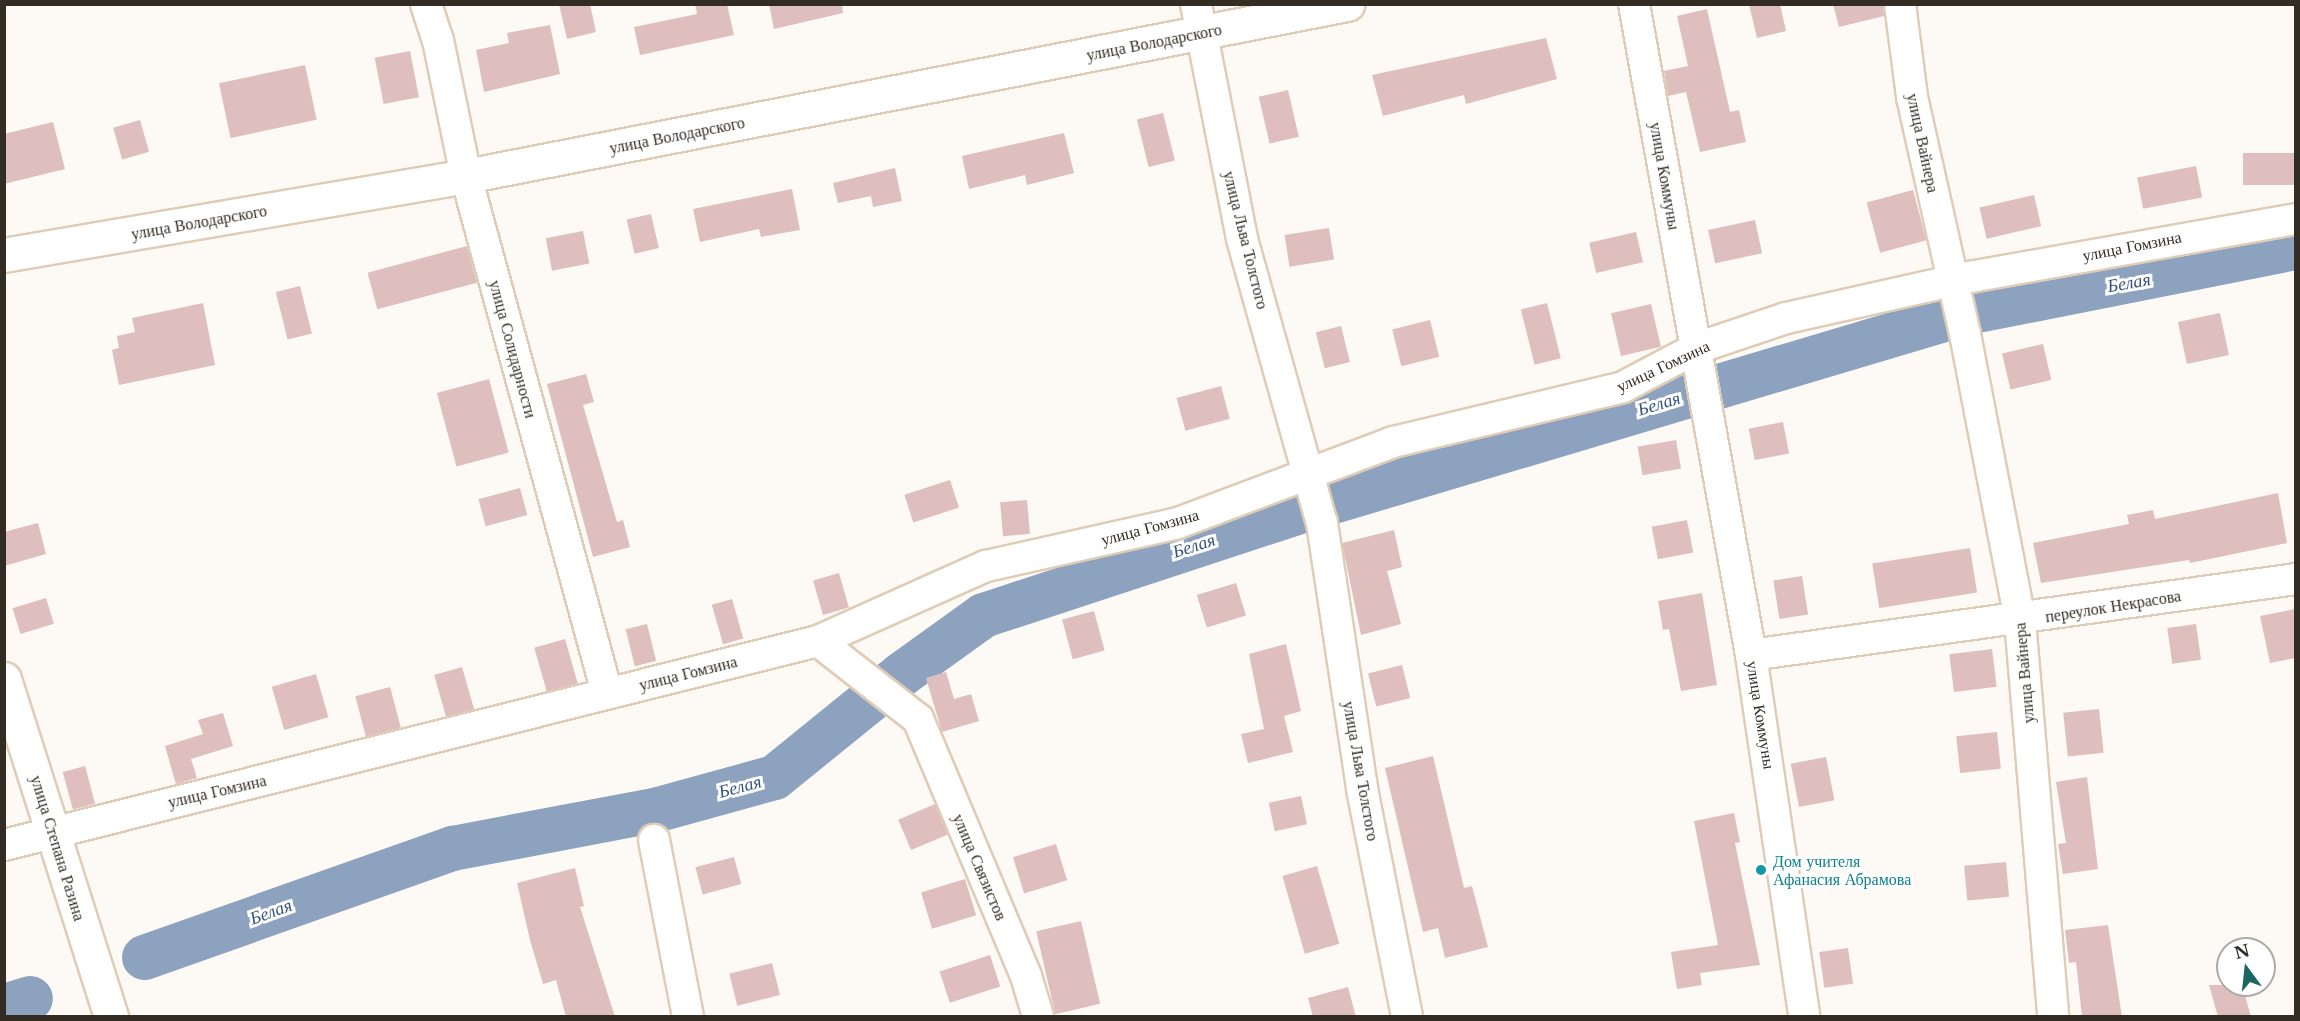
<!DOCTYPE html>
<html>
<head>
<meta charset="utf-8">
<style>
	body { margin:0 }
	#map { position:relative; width:2300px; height:1021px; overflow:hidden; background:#fdf9f4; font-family:"Libre Baskerville",serif }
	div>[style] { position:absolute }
	.river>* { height:45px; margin:-22.5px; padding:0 22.5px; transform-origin:22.5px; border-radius:22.5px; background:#8ca2be }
	.building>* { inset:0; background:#dfbfbe; transform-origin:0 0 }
	.roads { filter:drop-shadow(2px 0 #dfccb6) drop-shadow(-2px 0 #dfccb6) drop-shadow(0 2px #dfccb6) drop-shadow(0 -2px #dfccb6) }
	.street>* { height:30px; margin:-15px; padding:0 15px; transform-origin:15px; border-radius:15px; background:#fff }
	.secondary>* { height:33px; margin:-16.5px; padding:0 16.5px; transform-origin:16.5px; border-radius:16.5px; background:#fff }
	.primary>* { height:33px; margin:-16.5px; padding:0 16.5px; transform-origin:16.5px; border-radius:16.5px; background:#fff }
	.dots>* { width:16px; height:16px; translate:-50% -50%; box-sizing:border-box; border:3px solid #fff; border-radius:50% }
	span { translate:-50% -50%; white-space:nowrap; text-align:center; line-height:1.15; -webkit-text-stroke:6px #fff; paint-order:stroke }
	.street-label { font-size:16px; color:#332c23 }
	.culture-label { font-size:16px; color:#0d838f }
	.left { translate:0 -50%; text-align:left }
	.water-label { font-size:18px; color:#34537d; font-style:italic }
	.frame { position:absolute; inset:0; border:6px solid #332c23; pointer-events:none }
	.north { position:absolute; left:2216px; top:937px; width:60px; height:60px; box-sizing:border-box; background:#fff; border:2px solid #adaba7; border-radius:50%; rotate:345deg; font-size:16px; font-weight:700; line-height:24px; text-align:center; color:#332c23 }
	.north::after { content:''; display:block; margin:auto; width:21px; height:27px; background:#1a6660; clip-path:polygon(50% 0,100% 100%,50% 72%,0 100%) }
</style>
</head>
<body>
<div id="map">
	<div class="river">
		<i style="left:144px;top:957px;width:327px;rotate:-19.5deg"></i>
		<i style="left:452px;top:848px;width:210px;rotate:-10.7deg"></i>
		<i style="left:658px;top:809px;width:120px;rotate:-15.4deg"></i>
		<i style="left:774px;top:777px;width:164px;rotate:-39deg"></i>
		<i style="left:901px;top:674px;width:101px;rotate:-35.7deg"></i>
		<i style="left:983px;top:615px;width:340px;rotate:-18.2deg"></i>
		<i style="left:1306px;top:509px;width:690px;rotate:-16.6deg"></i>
		<i style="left:1967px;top:312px;width:335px;rotate:-11.2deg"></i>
		<i style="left:4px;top:1006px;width:27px;rotate:-17deg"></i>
	</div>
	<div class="building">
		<i style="clip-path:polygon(559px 4px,590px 4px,596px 32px,567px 39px)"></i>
		<i style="clip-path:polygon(695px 4px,727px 4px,734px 35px,640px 55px,634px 27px,697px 14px)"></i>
		<i style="clip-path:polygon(769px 4px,842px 4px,843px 13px,774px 29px)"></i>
		<i style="clip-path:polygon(1749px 4px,1780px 4px,1786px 31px,1757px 38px)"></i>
		<i style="clip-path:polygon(1833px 4px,1883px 4px,1884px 16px,1839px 27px)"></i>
		<i style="clip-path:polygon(1707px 9px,1730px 112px,1739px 110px,1746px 142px,1700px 152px,1686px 92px,1668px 96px,1664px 71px,1688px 66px,1677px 16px)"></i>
		<i style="clip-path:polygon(550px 25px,560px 74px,484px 92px,476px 50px,509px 43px,507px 33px)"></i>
		<i style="clip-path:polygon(1546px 38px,1557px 79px,1466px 104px,1464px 95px,1383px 116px,1372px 75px)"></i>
		<i style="left:410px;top:51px;width:47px;height:36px;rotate:79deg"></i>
		<i style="left:305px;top:65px;width:56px;height:88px;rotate:78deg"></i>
		<i style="left:1288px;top:90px;width:48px;height:30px;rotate:77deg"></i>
		<i style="left:1163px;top:113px;width:49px;height:27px;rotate:76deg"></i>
		<i style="left:140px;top:120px;width:33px;height:28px;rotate:74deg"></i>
		<i style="clip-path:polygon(53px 122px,65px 169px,4px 184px,4px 134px)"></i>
		<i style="clip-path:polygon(1064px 133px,1074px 173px,1027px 185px,1025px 175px,969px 189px,962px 156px)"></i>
		<i style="left:2295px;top:153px;width:32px;height:52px;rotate:90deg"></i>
		<i style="left:2196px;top:166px;width:32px;height:60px;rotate:79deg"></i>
		<i style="clip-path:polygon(895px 168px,902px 201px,873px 207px,871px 196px,838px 203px,833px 183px)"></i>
		<i style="clip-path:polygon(792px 189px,800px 230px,761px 237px,759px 229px,700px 242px,693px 209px)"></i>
		<i style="left:1913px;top:190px;width:52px;height:48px;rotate:75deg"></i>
		<i style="left:2034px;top:195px;width:32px;height:56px;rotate:77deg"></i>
		<i style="left:651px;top:214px;width:35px;height:25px;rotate:77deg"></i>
		<i style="left:1755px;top:220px;width:34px;height:48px;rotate:78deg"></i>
		<i style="left:1329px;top:228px;width:32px;height:45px;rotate:81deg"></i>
		<i style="left:583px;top:231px;width:33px;height:38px;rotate:79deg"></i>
		<i style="left:1636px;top:232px;width:31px;height:48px;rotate:77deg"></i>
		<i style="left:467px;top:246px;width:38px;height:103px;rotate:75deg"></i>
		<i style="left:300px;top:286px;width:49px;height:25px;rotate:76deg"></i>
		<i style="clip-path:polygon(203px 303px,215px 365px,119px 385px,112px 350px,119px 348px,117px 336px,135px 332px,132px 318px)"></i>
		<i style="left:1547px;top:303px;width:57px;height:27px;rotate:76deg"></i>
		<i style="left:1651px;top:304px;width:44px;height:41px;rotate:77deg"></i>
		<i style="left:2220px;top:313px;width:43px;height:43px;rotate:78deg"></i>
		<i style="left:1430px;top:320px;width:38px;height:39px;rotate:76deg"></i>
		<i style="left:1341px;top:326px;width:37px;height:26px;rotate:76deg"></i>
		<i style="left:2043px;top:344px;width:37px;height:42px;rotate:77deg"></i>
		<i style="clip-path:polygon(586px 374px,594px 402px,583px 405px,617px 522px,623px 520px,630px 547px,593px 557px,547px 384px)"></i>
		<i style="left:489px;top:379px;width:76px;height:54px;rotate:75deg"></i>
		<i style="left:1221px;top:386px;width:34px;height:46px;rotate:75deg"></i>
		<i style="left:1783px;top:422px;width:32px;height:35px;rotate:79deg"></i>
		<i style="left:1676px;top:440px;width:29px;height:39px;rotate:80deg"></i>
		<i style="left:950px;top:480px;width:29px;height:48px;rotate:72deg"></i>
		<i style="left:520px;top:488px;width:28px;height:43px;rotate:75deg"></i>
		<i style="clip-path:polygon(2278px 493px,2287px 543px,2190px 563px,2189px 560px,2041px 583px,2033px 543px,2129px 524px,2127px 515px,2153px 510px,2155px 519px)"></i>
		<i style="left:1027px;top:500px;width:34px;height:27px;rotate:85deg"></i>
		<i style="left:1687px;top:520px;width:33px;height:36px;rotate:79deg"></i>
		<i style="clip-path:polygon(38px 523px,46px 554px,4px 566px,4px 532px)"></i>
		<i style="clip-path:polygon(1394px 530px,1402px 567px,1387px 571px,1401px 624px,1361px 635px,1342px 543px)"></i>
		<i style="left:1970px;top:548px;width:45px;height:99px;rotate:81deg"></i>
		<i style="left:839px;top:573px;width:36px;height:27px;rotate:74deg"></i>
		<i style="left:1802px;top:576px;width:39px;height:29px;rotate:81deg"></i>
		<i style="left:1236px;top:583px;width:34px;height:41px;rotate:73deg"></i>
		<i style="clip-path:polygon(1702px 593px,1717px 685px,1681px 691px,1669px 629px,1663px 630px,1658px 601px)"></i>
		<i style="left:46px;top:598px;width:27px;height:35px;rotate:73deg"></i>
		<i style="left:732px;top:599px;width:41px;height:21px;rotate:74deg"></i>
		<i style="clip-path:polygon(2295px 609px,2295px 658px,2270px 663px,2260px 616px)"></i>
		<i style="left:1094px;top:611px;width:41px;height:33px;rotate:75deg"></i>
		<i style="left:647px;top:624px;width:38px;height:22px;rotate:76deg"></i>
		<i style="left:2196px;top:624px;width:36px;height:29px;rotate:82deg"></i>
		<i style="left:565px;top:639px;width:46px;height:32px;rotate:74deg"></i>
		<i style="clip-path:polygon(1286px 644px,1301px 711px,1284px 716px,1293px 752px,1248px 763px,1241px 734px,1264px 729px,1249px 654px)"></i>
		<i style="left:1992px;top:649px;width:38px;height:43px;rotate:83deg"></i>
		<i style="left:1402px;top:665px;width:34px;height:35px;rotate:76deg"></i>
		<i style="left:462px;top:667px;width:44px;height:29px;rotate:74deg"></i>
		<i style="clip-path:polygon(946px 672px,954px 699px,971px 694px,979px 721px,942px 732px,926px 678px)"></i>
		<i style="left:316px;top:674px;width:45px;height:46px;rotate:74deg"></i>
		<i style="left:390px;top:687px;width:42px;height:36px;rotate:75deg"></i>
		<i style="left:2099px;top:709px;width:44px;height:36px;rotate:84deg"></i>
		<i style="clip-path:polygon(223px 713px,233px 746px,191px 759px,197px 778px,176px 784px,165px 746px,203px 734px,198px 720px)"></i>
		<i style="left:1997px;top:732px;width:37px;height:41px;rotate:84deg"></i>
		<i style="clip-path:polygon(1433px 756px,1464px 888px,1472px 886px,1488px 947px,1445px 958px,1438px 928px,1423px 932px,1385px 768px)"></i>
		<i style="left:1826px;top:757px;width:44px;height:36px;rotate:79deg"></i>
		<i style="left:85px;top:766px;width:39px;height:23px;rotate:75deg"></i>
		<i style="clip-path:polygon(2087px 777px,2098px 869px,2063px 874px,2058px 844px,2066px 843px,2056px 782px)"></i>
		<i style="left:1301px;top:796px;width:29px;height:33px;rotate:78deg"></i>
		<i style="left:935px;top:804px;width:33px;height:40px;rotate:67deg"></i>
		<i style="clip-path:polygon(1734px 813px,1740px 842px,1735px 843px,1760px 965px,1700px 973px,1702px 985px,1677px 989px,1671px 952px,1718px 945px,1694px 821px)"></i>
		<i style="left:1056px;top:844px;width:38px;height:45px;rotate:73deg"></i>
		<i style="left:734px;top:857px;width:28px;height:40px;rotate:75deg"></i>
		<i style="left:2006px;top:862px;width:35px;height:42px;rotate:85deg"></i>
		<i style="left:1317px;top:866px;width:81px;height:36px;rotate:74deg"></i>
		<i style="clip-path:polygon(575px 868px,584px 906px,580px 907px,615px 1017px,566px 1017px,556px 980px,543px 984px,530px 940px,517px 883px)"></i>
		<i style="left:965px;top:879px;width:38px;height:46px;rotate:73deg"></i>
		<i style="left:1081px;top:921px;width:85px;height:46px;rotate:77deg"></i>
		<i style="clip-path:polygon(2108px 925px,2122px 1017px,2082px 1017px,2076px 962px,2069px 963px,2065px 930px)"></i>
		<i style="left:1848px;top:948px;width:36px;height:29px;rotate:82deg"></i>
		<i style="left:990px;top:955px;width:33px;height:53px;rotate:72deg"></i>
		<i style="left:772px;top:963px;width:33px;height:44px;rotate:76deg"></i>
		<i style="clip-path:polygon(2209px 985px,2242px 985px,2251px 1017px,2218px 1017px)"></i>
		<i style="clip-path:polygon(1348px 987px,1356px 1017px,1313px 1017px,1308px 998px)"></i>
	</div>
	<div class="roads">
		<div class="street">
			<i style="left:426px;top:4px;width:38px;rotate:72deg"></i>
			<i style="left:438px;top:40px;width:139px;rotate:78.4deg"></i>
			<i style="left:466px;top:176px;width:536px;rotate:74.74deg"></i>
			<i style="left:1196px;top:4px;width:239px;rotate:78.9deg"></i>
			<i style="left:1242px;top:239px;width:295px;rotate:74.3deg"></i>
			<i style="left:1322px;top:523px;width:269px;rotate:81.4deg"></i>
			<i style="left:1362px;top:789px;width:231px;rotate:78.8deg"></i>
			<i style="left:1634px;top:4px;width:661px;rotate:79.81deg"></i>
			<i style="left:1751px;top:655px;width:365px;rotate:81.6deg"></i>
			<i style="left:1900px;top:4px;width:94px;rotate:82.6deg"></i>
			<i style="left:1912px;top:97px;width:243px;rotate:77.4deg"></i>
			<i style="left:1965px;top:334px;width:291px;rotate:79.1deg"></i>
			<i style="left:2020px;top:620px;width:397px;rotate:85.2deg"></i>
			<i style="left:818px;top:641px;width:127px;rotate:38deg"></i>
			<i style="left:918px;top:719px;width:279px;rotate:67.2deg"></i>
			<i style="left:1026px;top:976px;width:42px;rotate:73.3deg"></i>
			<i style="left:1751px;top:655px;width:550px;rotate:-7.94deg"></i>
			<i style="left:654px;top:840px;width:179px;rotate:79.1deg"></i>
			<i style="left:4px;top:845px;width:839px;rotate:-14.07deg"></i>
			<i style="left:818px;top:641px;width:184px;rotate:-24.1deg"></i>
			<i style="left:986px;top:566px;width:197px;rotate:-12.6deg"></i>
			<i style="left:1178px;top:523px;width:230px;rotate:-20.6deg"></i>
			<i style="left:1393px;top:442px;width:236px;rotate:-13.4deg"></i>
			<i style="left:1623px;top:387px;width:84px;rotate:-27.8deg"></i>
			<i style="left:1697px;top:348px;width:94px;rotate:-18.6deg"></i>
			<i style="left:1786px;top:318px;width:189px;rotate:-12.6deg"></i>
			<i style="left:1970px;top:277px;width:331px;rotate:-10.1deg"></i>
		</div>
		<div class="secondary">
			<i style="left:4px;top:255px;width:469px;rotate:-9.7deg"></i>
			<i style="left:466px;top:176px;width:898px;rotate:-11.05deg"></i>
		</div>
		<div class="primary">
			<i style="left:4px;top:679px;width:354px;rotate:72.4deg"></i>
		</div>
	</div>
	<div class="dots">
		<i style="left:1761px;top:870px;background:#0f9aa8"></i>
	</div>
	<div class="street-label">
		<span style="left:1154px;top:42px;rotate:-11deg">улица Володарского</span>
		<span style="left:677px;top:135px;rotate:-11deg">улица Володарского</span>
		<span style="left:1923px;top:143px;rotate:78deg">улица Вайнера</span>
		<span style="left:1665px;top:176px;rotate:80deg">улица Коммуны</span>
		<span style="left:199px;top:222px;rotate:-10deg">улица Володарского</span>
		<span style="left:1246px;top:240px;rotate:76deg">улица Льва Толстого</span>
		<span style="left:2132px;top:246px;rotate:-11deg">улица Гомзина</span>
		<span style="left:513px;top:349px;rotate:75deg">улица Солидарности</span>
		<span style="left:1663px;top:366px;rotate:-25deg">улица Гомзина</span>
		<span style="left:1150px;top:527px;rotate:-15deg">улица Гомзина</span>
		<span style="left:2113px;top:606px;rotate:-9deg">переулок Некрасова</span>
		<span style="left:688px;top:673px;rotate:-14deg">улица Гомзина</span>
		<span style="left:2024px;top:673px;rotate:-95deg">улица Вайнера</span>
		<span style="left:1761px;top:715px;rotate:81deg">улица Коммуны</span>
		<span style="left:1361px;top:771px;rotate:80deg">улица Льва Толстого</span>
		<span style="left:217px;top:791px;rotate:-13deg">улица Гомзина</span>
		<span style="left:58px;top:848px;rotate:73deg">улица Степана Разина</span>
		<span style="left:980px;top:867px;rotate:67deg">улица Связистов</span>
	</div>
	<div class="culture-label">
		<span class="left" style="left:1773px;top:870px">Дом учителя<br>Афанасия Абрамова</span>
	</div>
	<div class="water-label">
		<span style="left:2129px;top:283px;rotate:-10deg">Белая</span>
		<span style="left:1659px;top:404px;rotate:-17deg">Белая</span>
		<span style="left:1194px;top:546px;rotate:-18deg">Белая</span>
		<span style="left:740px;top:787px;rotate:-15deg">Белая</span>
		<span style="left:271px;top:912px;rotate:-20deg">Белая</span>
	</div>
	<div class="frame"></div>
	<div class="north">N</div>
</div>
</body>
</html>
